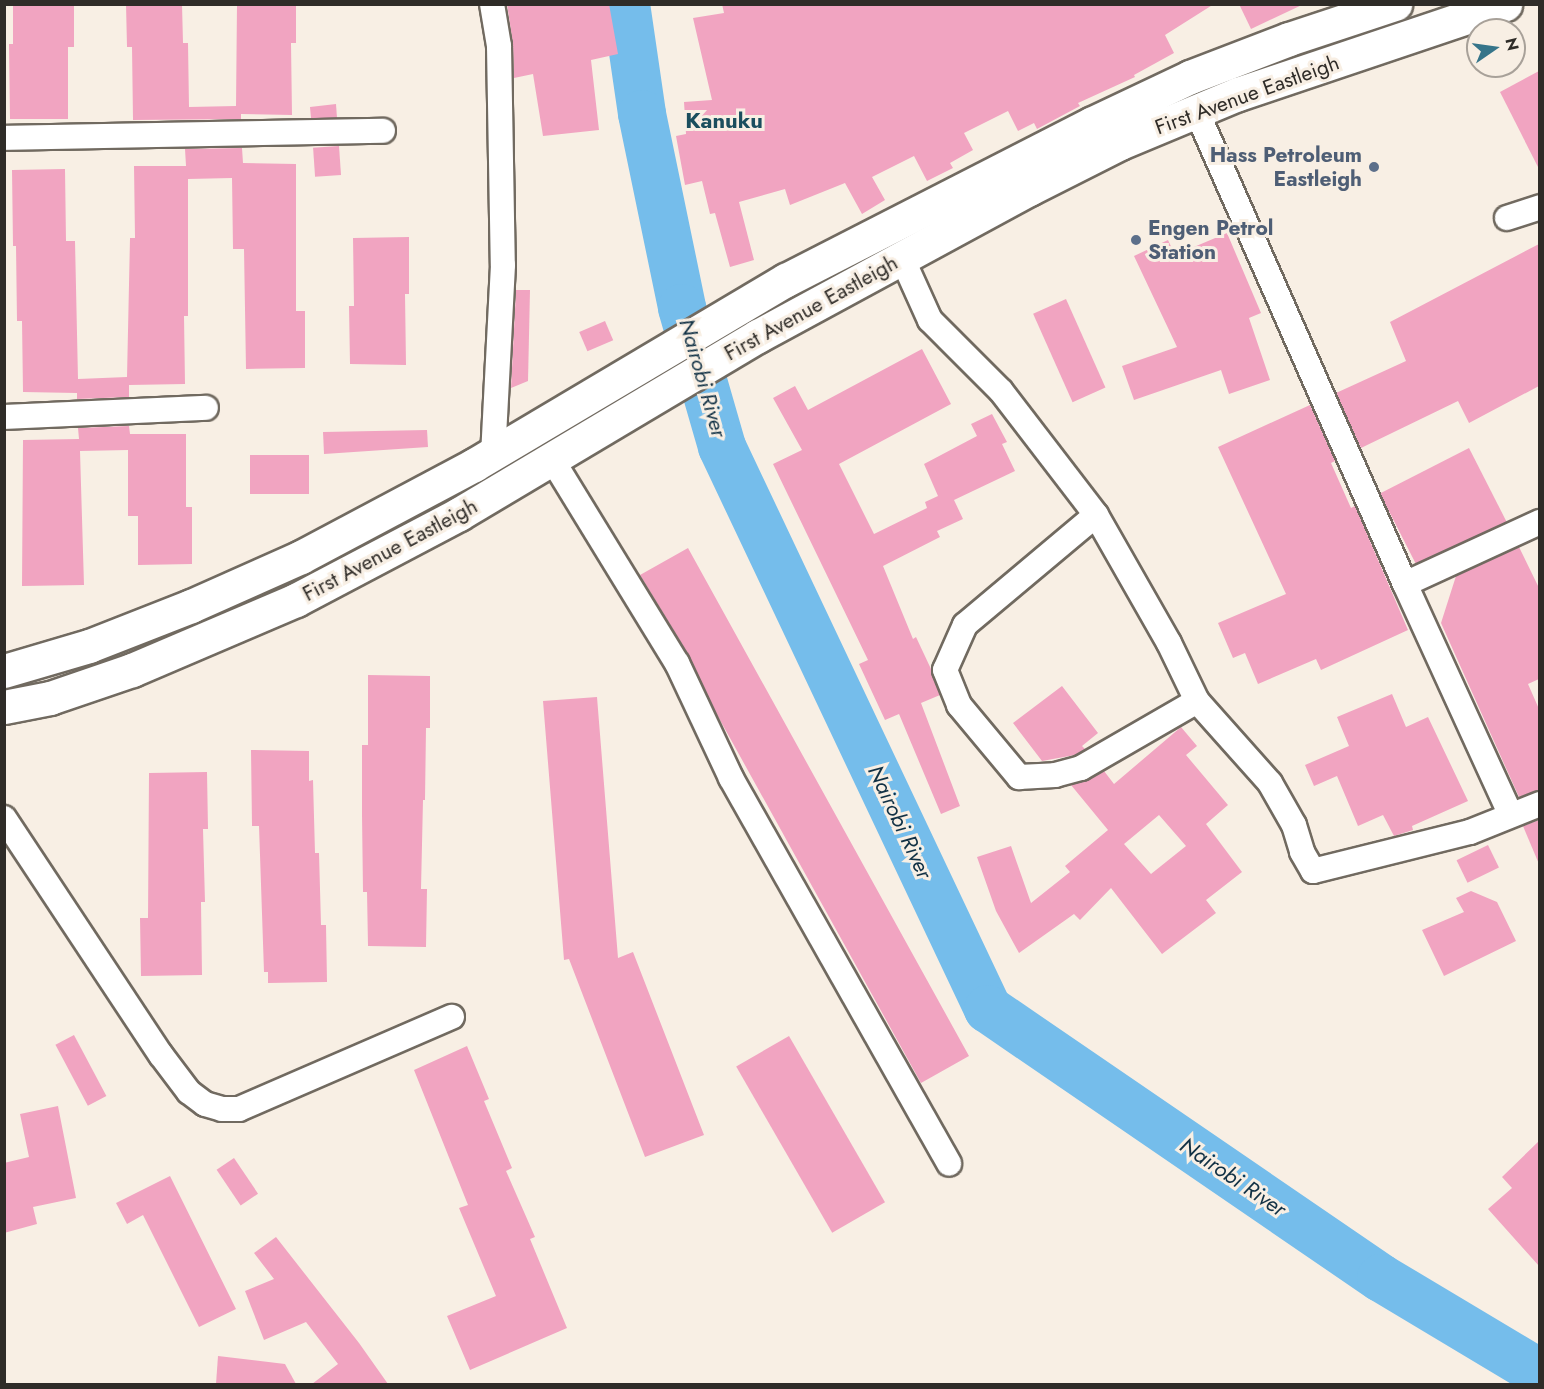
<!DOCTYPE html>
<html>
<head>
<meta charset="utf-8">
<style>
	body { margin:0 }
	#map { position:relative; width:1544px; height:1389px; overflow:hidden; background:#f8efe4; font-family:Jost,sans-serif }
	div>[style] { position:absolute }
	.river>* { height:48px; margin:-24px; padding:0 24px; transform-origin:24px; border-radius:24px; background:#75bdeb }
	.building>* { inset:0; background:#f1a4c1; transform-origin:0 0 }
	.roads { filter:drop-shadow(2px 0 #716a60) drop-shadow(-2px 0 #716a60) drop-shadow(0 2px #716a60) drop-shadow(0 -2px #716a60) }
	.minor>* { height:24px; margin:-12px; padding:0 12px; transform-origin:12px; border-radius:12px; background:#fff }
	.secondary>* { height:33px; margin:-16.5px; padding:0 16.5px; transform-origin:16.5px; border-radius:16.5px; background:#fff }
	.dots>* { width:16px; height:16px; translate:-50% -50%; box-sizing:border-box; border:3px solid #f8efe4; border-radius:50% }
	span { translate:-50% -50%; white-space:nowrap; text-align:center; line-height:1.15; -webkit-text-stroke:6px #f8efe4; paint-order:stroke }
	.street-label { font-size:21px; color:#2f2c28 }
	.service-label { font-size:21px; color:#4e5e75; font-weight:700 }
	.right { translate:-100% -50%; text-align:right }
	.left { translate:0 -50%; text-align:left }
	.neighbourhood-label { font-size:22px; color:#1b4e5e; font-weight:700 }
	.water-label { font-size:22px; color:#113145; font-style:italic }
	.frame { position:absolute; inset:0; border:6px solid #2f2c28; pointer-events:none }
	.north { position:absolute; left:1466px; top:18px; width:60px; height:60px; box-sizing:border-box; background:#f8efe4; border:2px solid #a8a199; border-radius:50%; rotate:77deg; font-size:16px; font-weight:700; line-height:24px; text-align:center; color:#2f2c28 }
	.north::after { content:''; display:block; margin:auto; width:21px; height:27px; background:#36758a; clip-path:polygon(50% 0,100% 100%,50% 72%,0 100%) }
</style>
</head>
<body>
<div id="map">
	<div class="river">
		<i style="left:626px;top:4px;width:111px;rotate:81.7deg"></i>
		<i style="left:642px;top:114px;width:198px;rotate:78.3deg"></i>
		<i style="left:682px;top:308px;width:145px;rotate:73.9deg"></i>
		<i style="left:722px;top:447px;width:622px;rotate:64.67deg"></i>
		<i style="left:988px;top:1009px;width:476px;rotate:34.4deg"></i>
		<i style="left:1381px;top:1278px;width:185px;rotate:30.9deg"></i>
	</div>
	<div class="building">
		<i style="clip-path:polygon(13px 4px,74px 4px,74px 47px,68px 47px,68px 119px,10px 119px,9px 44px,13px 44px)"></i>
		<i style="clip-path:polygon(126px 4px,182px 4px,183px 43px,188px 43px,189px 107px,236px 106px,237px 4px,296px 4px,296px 43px,291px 43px,292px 115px,241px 114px,241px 119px,133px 120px,132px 47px,127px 47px)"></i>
		<i style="clip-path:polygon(507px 4px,609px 4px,618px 54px,591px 60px,599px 130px,543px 136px,533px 74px,514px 78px,513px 44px)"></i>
		<i style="clip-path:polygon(722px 4px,1214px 4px,1165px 35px,1174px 53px,1134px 75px,1135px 77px,1078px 103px,1080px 106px,1037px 129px,1034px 123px,1018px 131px,1008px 111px,964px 133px,973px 150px,950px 163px,953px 168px,927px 181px,914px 156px,872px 177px,885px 200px,862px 214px,845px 183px,790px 205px,785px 189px,739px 202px,754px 260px,730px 267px,715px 213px,710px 214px,702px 181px,685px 185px,676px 136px,686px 134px,684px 102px,712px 100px,693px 18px,724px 13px)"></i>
		<i style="clip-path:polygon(1239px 4px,1304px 4px,1251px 29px)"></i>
		<i style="clip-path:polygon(1539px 71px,1539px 169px,1500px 92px)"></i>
		<i style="clip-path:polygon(336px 104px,337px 118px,311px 118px,310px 107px)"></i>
		<i style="left:339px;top:146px;width:29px;height:26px;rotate:86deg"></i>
		<i style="clip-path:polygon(242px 148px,243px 163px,296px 164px,296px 311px,305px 311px,305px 368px,246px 369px,244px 249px,233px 249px,232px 178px,188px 179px,188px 316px,184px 316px,185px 384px,129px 385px,129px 397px,77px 399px,77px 393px,23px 392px,22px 321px,17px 321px,16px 246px,13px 246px,12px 170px,65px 169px,66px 241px,75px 241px,78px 379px,127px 377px,130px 238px,135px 238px,134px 166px,186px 166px,185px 149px)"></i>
		<i style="clip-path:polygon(1227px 233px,1261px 313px,1249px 318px,1270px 380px,1229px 394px,1221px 370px,1134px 400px,1122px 366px,1177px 347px,1134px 256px,1168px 240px,1175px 255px)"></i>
		<i style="clip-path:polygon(409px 237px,409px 294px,405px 294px,406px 365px,350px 364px,349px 306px,354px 306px,353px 238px)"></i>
		<i style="clip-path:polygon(1539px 244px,1539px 386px,1469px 423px,1458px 401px,1361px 448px,1336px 393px,1406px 361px,1390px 322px)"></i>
		<i style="clip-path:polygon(516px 290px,530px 290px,528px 381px,511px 388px)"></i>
		<i style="left:1066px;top:299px;width:97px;height:36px;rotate:66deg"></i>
		<i style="left:605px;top:321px;width:21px;height:28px;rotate:67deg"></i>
		<i style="clip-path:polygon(922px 349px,951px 404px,839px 464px,874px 534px,927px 508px,925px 502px,938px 496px,924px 464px,977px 436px,971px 424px,992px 414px,1007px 442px,1002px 444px,1015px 471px,954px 500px,963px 519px,937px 531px,940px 537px,883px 566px,913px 639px,916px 637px,931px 669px,940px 695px,921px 703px,960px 806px,941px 814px,899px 714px,885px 720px,859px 664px,868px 660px,773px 464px,802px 450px,773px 398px,795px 386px,808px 410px)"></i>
		<i style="clip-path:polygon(1310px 405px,1335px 461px,1331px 463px,1351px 508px,1355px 506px,1408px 630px,1321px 670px,1316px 659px,1258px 684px,1245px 653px,1233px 658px,1218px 623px,1286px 594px,1218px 447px)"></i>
		<i style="clip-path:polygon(129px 426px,130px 434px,186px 434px,186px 507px,192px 507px,192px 564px,138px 565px,138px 516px,128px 516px,128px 450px,80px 451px,84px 585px,22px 586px,23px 440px,79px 439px,78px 428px)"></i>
		<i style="clip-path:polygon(427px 430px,428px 447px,324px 454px,323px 432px)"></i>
		<i style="left:1469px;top:448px;width:83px;height:100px;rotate:63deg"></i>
		<i style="left:250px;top:455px;width:59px;height:39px"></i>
		<i style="clip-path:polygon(1519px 547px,1539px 588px,1539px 679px,1528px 684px,1539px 709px,1539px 790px,1519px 797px,1441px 623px,1456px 576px)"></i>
		<i style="clip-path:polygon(688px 548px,969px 1056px,921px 1083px,715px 711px,689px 656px,640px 575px)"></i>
		<i style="clip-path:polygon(368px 675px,430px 676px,430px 728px,426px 728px,425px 800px,423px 800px,421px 889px,427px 889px,426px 947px,368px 946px,367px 892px,363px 892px,362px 815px,362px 745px,368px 745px)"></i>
		<i style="clip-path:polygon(1062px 686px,1098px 733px,1082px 746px,1085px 749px,1075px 755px,1042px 761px,1013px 723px)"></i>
		<i style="clip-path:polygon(1392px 694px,1406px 727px,1428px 717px,1468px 801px,1412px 826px,1413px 830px,1394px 836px,1383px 815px,1358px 826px,1337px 776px,1314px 786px,1305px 765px,1349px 746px,1337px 717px)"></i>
		<i style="clip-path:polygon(597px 697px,618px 958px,633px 952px,704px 1135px,645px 1157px,569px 959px,564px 960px,543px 701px)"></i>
		<i style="clip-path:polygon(evenodd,1181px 727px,1197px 746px,1186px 755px,1228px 805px,1206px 824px,1242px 872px,1206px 900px,1216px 913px,1162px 954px,1111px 888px,1080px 920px,1074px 914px,1019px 953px,996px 911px,977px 857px,1011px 846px,1031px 903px,1070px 872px,1065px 866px,1108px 830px,1071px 785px,1088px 780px,1104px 771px,1114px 784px,1181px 727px,1159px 815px,1186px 846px,1151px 874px,1124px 844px,1159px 815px)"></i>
		<i style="clip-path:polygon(251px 750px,309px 751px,309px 781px,313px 780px,315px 853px,319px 853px,321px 925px,326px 925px,327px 982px,268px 983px,268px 972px,264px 972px,259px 826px,252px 826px)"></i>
		<i style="clip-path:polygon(207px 772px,208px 829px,203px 829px,205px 902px,201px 902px,202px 975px,141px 976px,140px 918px,148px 918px,149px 773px)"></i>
		<i style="clip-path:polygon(1539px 820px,1539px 864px,1523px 826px)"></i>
		<i style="left:1488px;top:845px;width:25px;height:35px;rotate:64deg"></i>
		<i style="clip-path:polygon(1471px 891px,1497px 902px,1516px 941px,1444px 976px,1422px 930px,1464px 912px,1456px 898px)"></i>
		<i style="left:74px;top:1035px;width:69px;height:21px;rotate:62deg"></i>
		<i style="left:789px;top:1036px;width:192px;height:61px;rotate:60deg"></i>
		<i style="clip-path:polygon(467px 1046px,489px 1099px,484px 1101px,512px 1168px,506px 1171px,535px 1237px,530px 1239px,567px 1328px,470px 1370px,447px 1316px,496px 1296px,459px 1208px,468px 1205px,414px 1070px)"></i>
		<i style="clip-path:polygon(58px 1106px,76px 1198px,33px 1207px,37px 1224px,4px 1233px,4px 1163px,29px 1157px,20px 1114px)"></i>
		<i style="clip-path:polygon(1539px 1141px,1539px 1266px,1488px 1209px,1512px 1188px,1502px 1177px)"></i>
		<i style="left:234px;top:1158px;width:43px;height:21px;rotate:56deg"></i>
		<i style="clip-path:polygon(170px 1176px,236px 1309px,199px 1327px,143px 1215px,127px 1224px,116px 1203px)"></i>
		<i style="clip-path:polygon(276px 1237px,359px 1343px,388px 1384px,312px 1384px,338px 1364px,306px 1322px,264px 1340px,245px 1291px,274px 1279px,254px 1253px)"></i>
		<i style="clip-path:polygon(218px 1356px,285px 1364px,296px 1384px,216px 1384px)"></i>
	</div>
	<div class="roads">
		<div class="minor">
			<i style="left:492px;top:4px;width:43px;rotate:80.5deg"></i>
			<i style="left:499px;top:46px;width:219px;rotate:89deg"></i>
			<i style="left:503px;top:265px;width:188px;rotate:93deg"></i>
			<i style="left:1196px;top:110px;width:518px;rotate:66.21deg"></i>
			<i style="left:1405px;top:584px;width:254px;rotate:65.4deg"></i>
			<i style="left:4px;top:138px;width:379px;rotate:-1.1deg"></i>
			<i style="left:1507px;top:218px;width:35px;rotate:-18deg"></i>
			<i style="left:902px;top:258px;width:68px;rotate:65.7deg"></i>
			<i style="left:930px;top:320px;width:100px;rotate:45deg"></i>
			<i style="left:1001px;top:391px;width:156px;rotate:52.5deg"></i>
			<i style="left:1096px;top:515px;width:147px;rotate:60.3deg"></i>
			<i style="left:1169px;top:643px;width:64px;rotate:64.2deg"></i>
			<i style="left:1197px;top:701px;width:110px;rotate:48.3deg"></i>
			<i style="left:1270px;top:783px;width:48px;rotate:60.3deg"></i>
			<i style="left:1294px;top:825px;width:28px;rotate:73deg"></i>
			<i style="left:1302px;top:852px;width:22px;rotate:60deg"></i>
			<i style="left:1313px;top:871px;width:162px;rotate:-14deg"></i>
			<i style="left:1470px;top:832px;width:75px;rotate:-21.8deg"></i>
			<i style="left:4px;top:417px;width:202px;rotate:-2.6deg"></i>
			<i style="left:553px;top:461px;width:237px;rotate:58.5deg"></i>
			<i style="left:677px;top:663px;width:127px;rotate:64.8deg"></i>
			<i style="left:731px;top:778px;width:443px;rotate:60.5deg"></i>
			<i style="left:1096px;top:515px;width:171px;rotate:140deg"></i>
			<i style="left:965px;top:625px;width:49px;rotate:114deg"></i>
			<i style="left:945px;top:670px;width:38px;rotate:68deg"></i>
			<i style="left:959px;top:705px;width:94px;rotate:50.2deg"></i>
			<i style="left:1019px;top:777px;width:36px;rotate:-3deg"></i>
			<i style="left:1055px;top:775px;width:27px;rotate:-15deg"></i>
			<i style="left:1081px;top:768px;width:134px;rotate:-30deg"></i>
			<i style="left:1405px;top:584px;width:149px;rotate:-24.7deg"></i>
			<i style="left:4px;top:818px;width:284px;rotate:56.5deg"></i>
			<i style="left:161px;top:1055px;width:46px;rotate:52.9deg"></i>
			<i style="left:189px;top:1092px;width:20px;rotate:37deg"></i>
			<i style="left:205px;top:1104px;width:18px;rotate:16deg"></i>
			<i style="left:222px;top:1109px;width:17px"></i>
			<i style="left:239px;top:1109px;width:232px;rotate:-23.4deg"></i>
		</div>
		<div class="secondary">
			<i style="left:4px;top:671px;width:89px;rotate:-16.4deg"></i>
			<i style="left:89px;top:646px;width:110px;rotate:-21.4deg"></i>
			<i style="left:191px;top:606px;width:120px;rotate:-24deg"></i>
			<i style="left:301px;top:557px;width:196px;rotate:-28deg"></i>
			<i style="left:474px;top:465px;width:363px;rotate:-30.7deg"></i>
			<i style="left:786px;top:280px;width:343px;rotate:-27.1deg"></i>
			<i style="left:1091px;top:124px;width:110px;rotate:-25.4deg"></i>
			<i style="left:1190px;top:77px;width:106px;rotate:-21deg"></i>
			<i style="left:1289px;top:39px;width:112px;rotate:-18.3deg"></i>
			<i style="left:4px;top:707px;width:47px;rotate:-11.1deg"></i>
			<i style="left:50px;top:698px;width:87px;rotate:-18.9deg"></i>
			<i style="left:132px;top:670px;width:178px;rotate:-23.1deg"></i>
			<i style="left:296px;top:600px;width:184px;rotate:-27.8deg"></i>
			<i style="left:459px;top:514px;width:348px;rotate:-30.8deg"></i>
			<i style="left:758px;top:336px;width:308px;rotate:-28.5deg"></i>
			<i style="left:1029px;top:189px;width:102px;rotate:-26.8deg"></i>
			<i style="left:1120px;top:143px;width:128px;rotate:-22.6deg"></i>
			<i style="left:1238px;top:94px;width:282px;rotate:-18.6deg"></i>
		</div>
	</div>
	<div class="dots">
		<i style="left:1374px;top:167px;background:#5c6f8a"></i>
		<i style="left:1136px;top:240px;background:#5c6f8a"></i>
	</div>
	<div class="street-label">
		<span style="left:1247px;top:95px;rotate:-20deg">First Avenue Eastleigh</span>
		<span style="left:811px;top:308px;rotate:-29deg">First Avenue Eastleigh</span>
		<span style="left:390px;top:550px;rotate:-28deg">First Avenue Eastleigh</span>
	</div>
	<div class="service-label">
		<span class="right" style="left:1362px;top:167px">Hass Petroleum<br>Eastleigh</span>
		<span class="left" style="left:1148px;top:240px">Engen Petrol<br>Station</span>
	</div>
	<div class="neighbourhood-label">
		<span style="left:724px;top:121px">Kanuku</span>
	</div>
	<div class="water-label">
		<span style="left:703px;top:378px;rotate:74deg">Nairobi River</span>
		<span style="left:900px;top:822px;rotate:65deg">Nairobi River</span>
		<span style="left:1233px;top:1177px;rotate:34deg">Nairobi River</span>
	</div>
	<div class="frame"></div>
	<div class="north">N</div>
</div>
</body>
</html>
